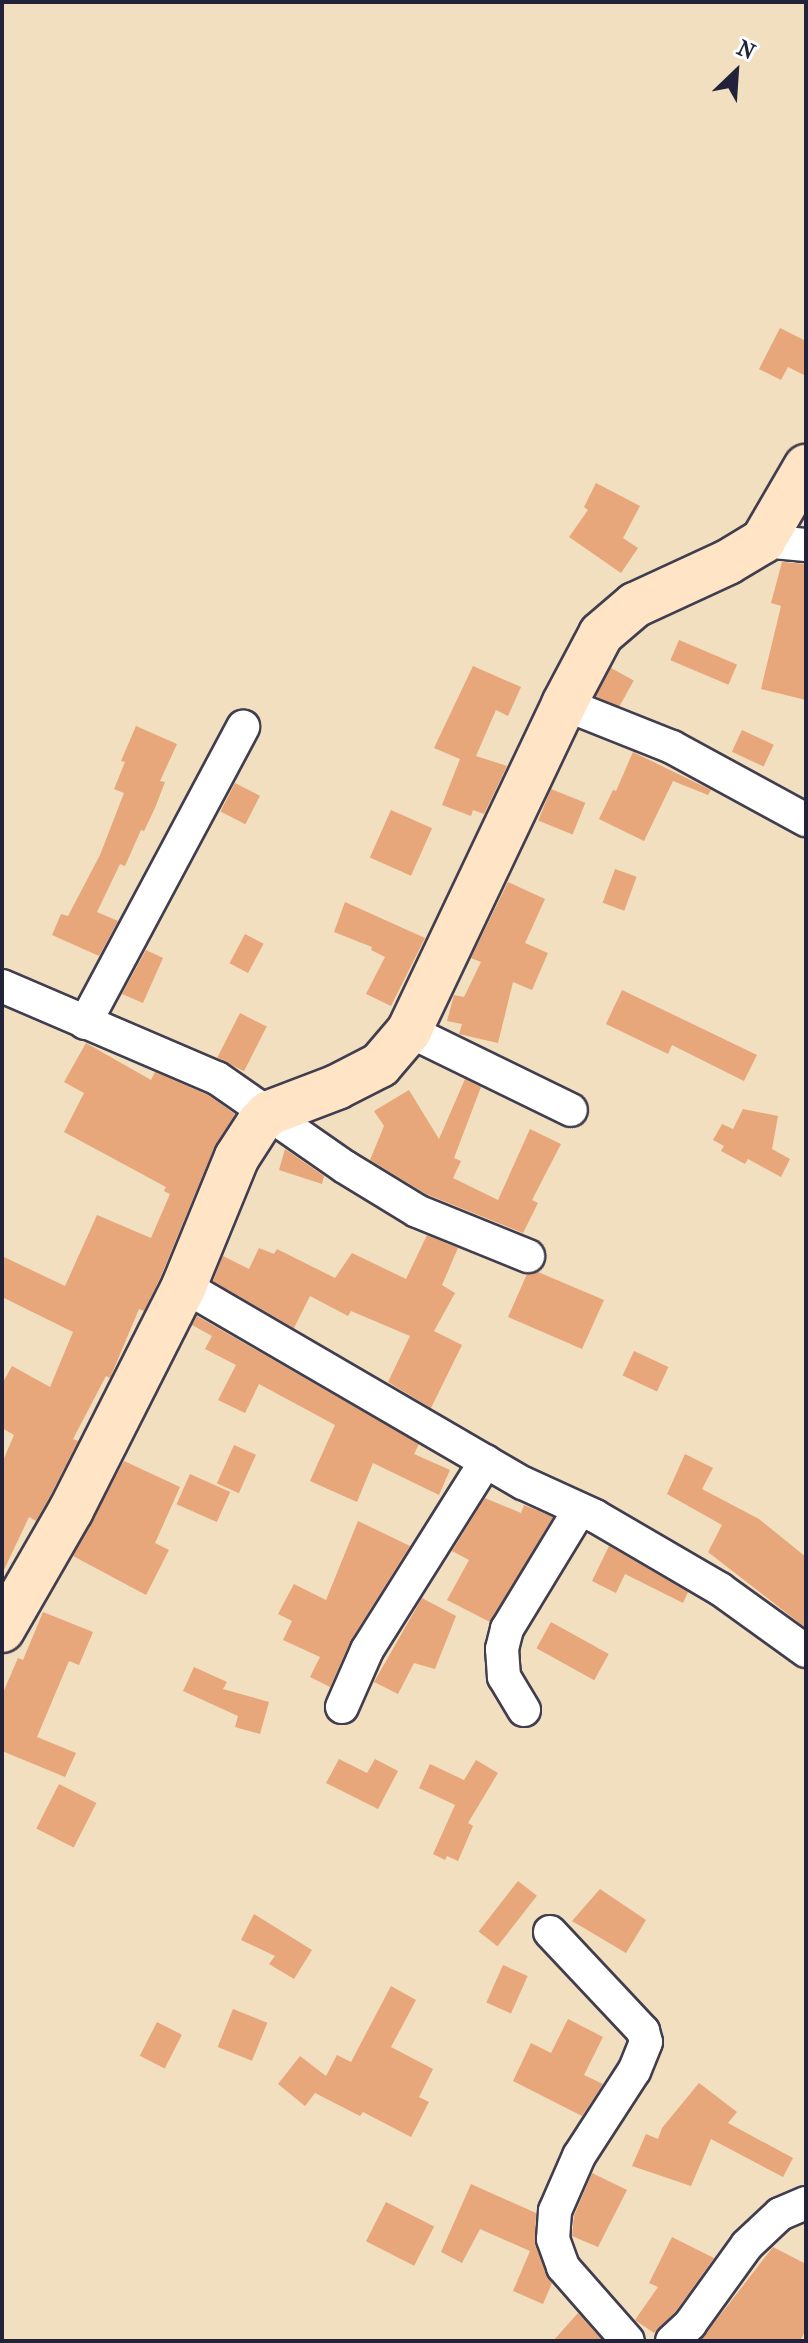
<!DOCTYPE html>
<html>
<head>
<meta charset="utf-8">
<style>
	body { margin:0 }
	#map { position:relative; width:808px; height:2343px; overflow:hidden; background:#f1dfc0; font-family:"IM FELL French Canon",serif }
	div>[style] { position:absolute }
	.building>* { inset:0; background:#e8a67b; transform-origin:0 0 }
	.roads { filter:drop-shadow(2px 0 #413e4f) drop-shadow(-2px 0 #413e4f) drop-shadow(0 2px #413e4f) drop-shadow(0 -2px #413e4f) }
	.street>* { height:32px; margin:-16px; padding:0 16px; transform-origin:16px; border-radius:16px; background:#fff }
	.secondary>* { height:44px; margin:-22px; padding:0 22px; transform-origin:22px; border-radius:22px; background:#ffe4c6 }
	span { translate:-50% -50%; white-space:nowrap; text-align:center; line-height:1.15; -webkit-text-stroke:7px #fff; paint-order:stroke }
	.frame { position:absolute; inset:0; border:4px solid #22223b; pointer-events:none }
	.north { position:absolute; left:696px; top:32px; width:80px; height:80px; -webkit-text-stroke:6px #fff; paint-order:stroke; rotate:25deg; font-size:22px; font-weight:700; line-height:32px; text-align:center; color:#22223b }
	.north::after { content:''; display:block; margin:auto; width:28px; height:36px; background:#22223b; clip-path:polygon(50% 0,100% 100%,50% 72%,0 100%) }
</style>
</head>
<body>
<div id="map">
	<div class="building">
		<i style="clip-path:polygon(780px 328px,806px 341px,806px 376px,788px 367px,781px 380px,759px 369px)"></i>
		<i style="clip-path:polygon(596px 483px,640px 506px,623px 538px,638px 548px,621px 573px,569px 537px,588px 510px,584px 507px)"></i>
		<i style="clip-path:polygon(782px 562px,806px 564px,806px 700px,761px 689px,781px 606px,771px 603px)"></i>
		<i style="left:679px;top:640px;width:63px;height:22px;rotate:23deg"></i>
		<i style="clip-path:polygon(473px 666px,521px 687px,508px 716px,496px 710px,476px 756px,507px 766px,484px 814px,473px 810px,471px 816px,442px 805px,460px 759px,434px 748px)"></i>
		<i style="left:611px;top:668px;width:26px;height:32px;rotate:29deg"></i>
		<i style="clip-path:polygon(136px 726px,177px 744px,160px 781px,165px 782px,155px 808px,144px 831px,141px 830px,125px 866px,120px 864px,97px 912px,118px 921px,99px 956px,52px 935px,61px 914px,68px 916px,100px 855px,124px 793px,114px 789px,125px 762px,121px 761px)"></i>
		<i style="left:742px;top:730px;width:35px;height:24px;rotate:25deg"></i>
		<i style="clip-path:polygon(633px 752px,711px 790px,708px 795px,673px 781px,644px 841px,599px 819px,613px 790px,616px 791px)"></i>
		<i style="left:235px;top:783px;width:28px;height:32px;rotate:27deg"></i>
		<i style="left:551px;top:789px;width:37px;height:34px;rotate:22deg"></i>
		<i style="left:391px;top:810px;width:45px;height:52px;rotate:24deg"></i>
		<i style="left:615px;top:869px;width:23px;height:36px;rotate:20deg"></i>
		<i style="clip-path:polygon(508px 882px,545px 899px,525px 943px,548px 953px,532px 990px,513px 982px,498px 1043px,459px 1034px,462px 1024px,447px 1021px,454px 995px,464px 997px,481px 962px,471px 958px)"></i>
		<i style="clip-path:polygon(345px 902px,425px 938px,391px 1006px,366px 994px,385px 957px,371px 950px,372px 947px,334px 932px)"></i>
		<i style="left:245px;top:934px;width:21px;height:33px;rotate:28deg"></i>
		<i style="clip-path:polygon(146px 950px,163px 958px,143px 1003px,122px 994px)"></i>
		<i style="clip-path:polygon(622px 990px,757px 1055px,744px 1081px,672px 1045px,668px 1054px,606px 1024px)"></i>
		<i style="left:240px;top:1013px;width:30px;height:50px;rotate:27deg"></i>
		<i style="clip-path:polygon(86px 1043px,151px 1080px,155px 1072px,208px 1095px,235px 1114px,214px 1148px,161px 1276px,144px 1311px,139px 1309px,110px 1378px,106px 1376px,73px 1439px,78px 1441px,49px 1498px,36px 1521px,29px 1517px,2px 1574px,2px 1463px,14px 1435px,2px 1428px,2px 1384px,12px 1366px,50px 1387px,73px 1332px,2px 1297px,2px 1256px,65px 1286px,97px 1215px,151px 1238px,170px 1194px,164px 1191px,166px 1187px,64px 1132px,84px 1093px,64px 1082px)"></i>
		<i style="clip-path:polygon(465px 1079px,481px 1087px,454px 1158px,461px 1161px,453px 1178px,498px 1200px,530px 1129px,561px 1144px,532px 1200px,538px 1203px,523px 1233px,426px 1194px,370px 1160px,384px 1126px,374px 1111px,409px 1090px,439px 1139px)"></i>
		<i style="clip-path:polygon(743px 1109px,778px 1116px,772px 1149px,790px 1159px,781px 1177px,748px 1159px,745px 1164px,721px 1151px,724px 1146px,713px 1140px,722px 1124px,733px 1129px)"></i>
		<i style="clip-path:polygon(285px 1149px,324px 1176px,322px 1184px,279px 1170px)"></i>
		<i style="clip-path:polygon(427px 1235px,458px 1248px,442px 1285px,455px 1293px,434px 1331px,462px 1345px,431px 1408px,388px 1382px,410px 1336px,351px 1311px,348px 1316px,310px 1296px,294px 1328px,213px 1281px,223px 1256px,249px 1269px,259px 1248px,274px 1254px,277px 1249px,335px 1278px,352px 1253px,406px 1279px)"></i>
		<i style="clip-path:polygon(538px 1272px,604px 1300px,582px 1349px,508px 1317px,527px 1274px)"></i>
		<i style="clip-path:polygon(197px 1316px,419px 1444px,414px 1454px,450px 1470px,439px 1495px,373px 1463px,357px 1502px,310px 1481px,335px 1425px,259px 1384px,245px 1413px,218px 1400px,236px 1365px,205px 1349px,212px 1336px,192px 1325px)"></i>
		<i style="left:634px;top:1351px;width:38px;height:27px;rotate:25deg"></i>
		<i style="left:234px;top:1445px;width:24px;height:42px;rotate:24deg"></i>
		<i style="clip-path:polygon(685px 1454px,713px 1468px,702px 1489px,759px 1519px,806px 1557px,806px 1628px,708px 1552px,722px 1525px,667px 1494px)"></i>
		<i style="clip-path:polygon(124px 1461px,180px 1487px,155px 1543px,169px 1550px,146px 1595px,73px 1556px)"></i>
		<i style="left:190px;top:1474px;width:44px;height:33px;rotate:24deg"></i>
		<i style="clip-path:polygon(485px 1498px,521px 1513px,524px 1505px,553px 1517px,490px 1622px,447px 1600px,469px 1560px,452px 1551px)"></i>
		<i style="clip-path:polygon(358px 1521px,410px 1546px,351px 1640px,330px 1687px,310px 1677px,320px 1657px,283px 1640px,292px 1621px,278px 1614px,294px 1584px,326px 1600px)"></i>
		<i style="clip-path:polygon(609px 1546px,688px 1592px,683px 1603px,625px 1574px,616px 1593px,592px 1581px)"></i>
		<i style="clip-path:polygon(422px 1598px,456px 1616px,435px 1669px,414px 1663px,398px 1694px,374px 1682px)"></i>
		<i style="clip-path:polygon(43px 1612px,93px 1632px,79px 1665px,69px 1661px,37px 1737px,76px 1753px,65px 1777px,2px 1751px,2px 1695px,18px 1658px,23px 1660px)"></i>
		<i style="left:551px;top:1622px;width:66px;height:30px;rotate:29deg"></i>
		<i style="clip-path:polygon(194px 1667px,227px 1682px,223px 1689px,269px 1702px,260px 1734px,235px 1727px,238px 1716px,183px 1691px)"></i>
		<i style="clip-path:polygon(339px 1759px,367px 1773px,375px 1759px,398px 1771px,378px 1809px,326px 1783px)"></i>
		<i style="clip-path:polygon(476px 1760px,498px 1773px,468px 1823px,473px 1826px,458px 1861px,447px 1856px,445px 1860px,433px 1854px,455px 1805px,419px 1788px,430px 1764px,464px 1780px)"></i>
		<i style="left:59px;top:1784px;width:42px;height:50px;rotate:27deg"></i>
		<i style="left:518px;top:1881px;width:24px;height:64px;rotate:38deg"></i>
		<i style="clip-path:polygon(600px 1889px,646px 1920px,626px 1953px,572px 1921px)"></i>
		<i style="clip-path:polygon(254px 1914px,312px 1950px,294px 1979px,269px 1964px,275px 1956px,241px 1940px)"></i>
		<i style="left:503px;top:1965px;width:27px;height:41px;rotate:24deg"></i>
		<i style="clip-path:polygon(391px 1986px,416px 2000px,391px 2047px,433px 2069px,419px 2097px,429px 2102px,411px 2137px,363px 2112px,360px 2116px,315px 2093px,305px 2106px,278px 2084px,300px 2056px,326px 2076px,337px 2055px,351px 2062px)"></i>
		<i style="left:233px;top:2009px;width:37px;height:41px;rotate:22deg"></i>
		<i style="clip-path:polygon(568px 2019px,603px 2037px,584px 2075px,603px 2084px,582px 2116px,513px 2081px,531px 2043px,551px 2053px)"></i>
		<i style="left:157px;top:2022px;width:28px;height:38px;rotate:27deg"></i>
		<i style="clip-path:polygon(699px 2083px,737px 2112px,728px 2123px,793px 2158px,783px 2177px,711px 2139px,691px 2186px,632px 2166px,646px 2134px,658px 2139px,662px 2128px)"></i>
		<i style="clip-path:polygon(592px 2173px,627px 2190px,598px 2247px,572px 2236px,574px 2216px)"></i>
		<i style="clip-path:polygon(471px 2184px,536px 2213px,535px 2245px,552px 2283px,543px 2304px,513px 2291px,530px 2251px,480px 2229px,462px 2263px,441px 2252px)"></i>
		<i style="left:386px;top:2202px;width:54px;height:44px;rotate:27deg"></i>
		<i style="clip-path:polygon(672px 2237px,714px 2258px,676px 2311px,654px 2333px,635px 2320px,658px 2287px,649px 2283px)"></i>
		<i style="clip-path:polygon(773px 2247px,806px 2264px,806px 2330px,800px 2341px,700px 2341px)"></i>
		<i style="clip-path:polygon(578px 2313px,603px 2341px,553px 2341px)"></i>
	</div>
	<div class="roads">
		<div class="street">
			<i style="left:763px;top:541px;width:43px;rotate:5.3deg"></i>
			<i style="left:564px;top:704px;width:116px;rotate:21.7deg"></i>
			<i style="left:672px;top:747px;width:153px;rotate:28.6deg"></i>
			<i style="left:2px;top:986px;width:234px;rotate:23.2deg"></i>
			<i style="left:217px;top:1078px;width:156px;rotate:34.8deg"></i>
			<i style="left:345px;top:1167px;width:84px;rotate:31.4deg"></i>
			<i style="left:417px;top:1211px;width:120px;rotate:22.1deg"></i>
			<i style="left:85px;top:1023px;width:336px;rotate:-61.9deg"></i>
			<i style="left:409px;top:1031px;width:180px;rotate:26deg"></i>
			<i style="left:184px;top:1286px;width:392px;rotate:30.2deg"></i>
			<i style="left:523px;top:1483px;width:79px;rotate:24.6deg"></i>
			<i style="left:595px;top:1516px;width:145px;rotate:30.3deg"></i>
			<i style="left:720px;top:1589px;width:106px;rotate:35.8deg"></i>
			<i style="left:342px;top:1707px;width:62px;rotate:-66.3deg"></i>
			<i style="left:367px;top:1650px;width:223px;rotate:-57.8deg"></i>
			<i style="left:524px;top:1710px;width:39px;rotate:-121deg"></i>
			<i style="left:504px;top:1677px;width:28px;rotate:-94deg"></i>
			<i style="left:502px;top:1649px;width:21px;rotate:-76deg"></i>
			<i style="left:507px;top:1629px;width:140px;rotate:-58.7deg"></i>
			<i style="left:550px;top:1932px;width:136px;rotate:46.8deg"></i>
			<i style="left:643px;top:2031px;width:11px;rotate:75deg"></i>
			<i style="left:646px;top:2042px;width:31px;rotate:112deg"></i>
			<i style="left:634px;top:2071px;width:101px;rotate:122.9deg"></i>
			<i style="left:579px;top:2156px;width:60px;rotate:113.6deg"></i>
			<i style="left:555px;top:2211px;width:28px;rotate:94deg"></i>
			<i style="left:553px;top:2239px;width:30px;rotate:70deg"></i>
			<i style="left:563px;top:2267px;width:98px;rotate:48.7deg"></i>
			<i style="left:672px;top:2341px;width:25px;rotate:-43deg"></i>
			<i style="left:690px;top:2324px;width:97px;rotate:-54.2deg"></i>
			<i style="left:747px;top:2245px;width:45px;rotate:-43.2deg"></i>
			<i style="left:780px;top:2214px;width:28px;rotate:-23deg"></i>
		</div>
		<div class="secondary">
			<i style="left:2px;top:1630px;width:138px;rotate:-60.1deg"></i>
			<i style="left:71px;top:1510px;width:251px;rotate:-63.2deg"></i>
			<i style="left:184px;top:1286px;width:139px;rotate:-67.7deg"></i>
			<i style="left:237px;top:1157px;width:40px;rotate:-57.1deg"></i>
			<i style="left:259px;top:1123px;width:14px;rotate:-45deg"></i>
			<i style="left:269px;top:1113px;width:73px;rotate:-20.9deg"></i>
			<i style="left:337px;top:1087px;width:48px;rotate:-27.1deg"></i>
			<i style="left:380px;top:1065px;width:45px;rotate:-49.5deg"></i>
			<i style="left:409px;top:1031px;width:362px;rotate:-64.6deg"></i>
			<i style="left:564px;top:704px;width:79px;rotate:-62.1deg"></i>
			<i style="left:601px;top:634px;width:45px;rotate:-40.5deg"></i>
			<i style="left:635px;top:605px;width:102px;rotate:-24.8deg"></i>
			<i style="left:728px;top:562px;width:41px;rotate:-31deg"></i>
			<i style="left:763px;top:541px;width:86px;rotate:-59.8deg"></i>
		</div>
	</div>
	<div class="frame"></div>
	<div class="north">N</div>
</div>
</body>
</html>
